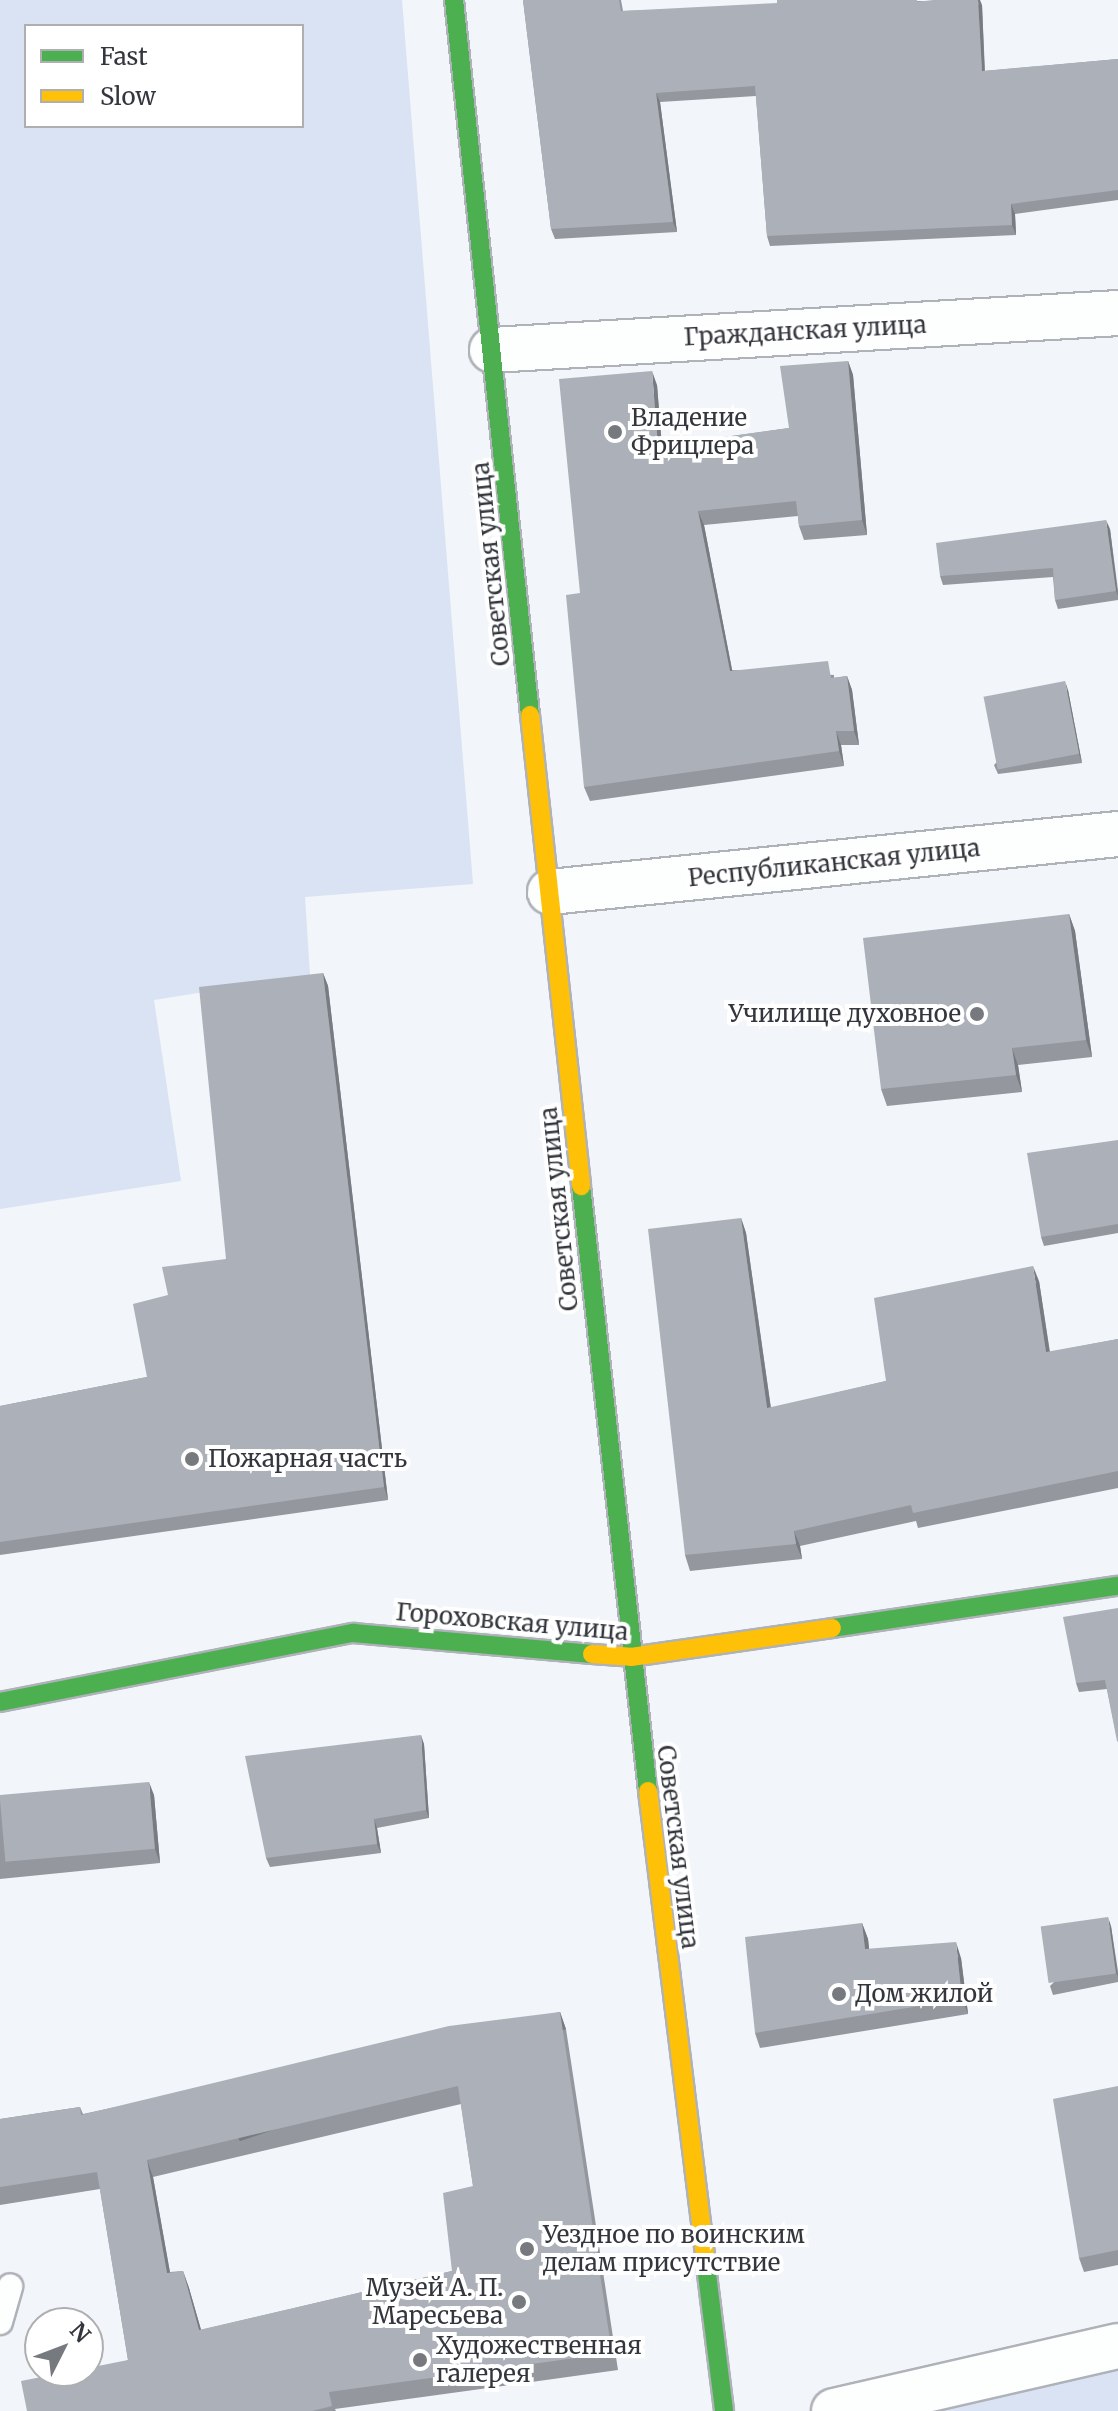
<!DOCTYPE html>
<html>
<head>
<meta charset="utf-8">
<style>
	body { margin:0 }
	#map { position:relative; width:1118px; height:2411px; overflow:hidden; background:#f2f5fa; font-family:Merriweather,serif }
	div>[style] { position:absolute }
	.green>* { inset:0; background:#dae3f3 }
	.roads { filter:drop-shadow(2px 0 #afb2b8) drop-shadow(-2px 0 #afb2b8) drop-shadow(0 2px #afb2b8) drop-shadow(0 -2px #afb2b8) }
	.lane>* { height:24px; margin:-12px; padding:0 12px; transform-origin:12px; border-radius:12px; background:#fdfefe }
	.street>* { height:44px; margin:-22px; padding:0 22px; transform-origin:22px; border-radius:22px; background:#fdfefe }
	.fast>* { height:18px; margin:-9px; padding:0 9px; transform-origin:9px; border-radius:9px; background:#4caf50 }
	.slow>* { height:18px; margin:-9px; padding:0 9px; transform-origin:9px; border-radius:9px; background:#ffc107 }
	.wall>* { inset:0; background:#94979e }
	.shaded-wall>* { inset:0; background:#787b81; transform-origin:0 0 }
	.building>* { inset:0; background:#acb0b8; transform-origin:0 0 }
	.dots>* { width:22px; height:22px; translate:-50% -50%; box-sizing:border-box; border:4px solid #fff; border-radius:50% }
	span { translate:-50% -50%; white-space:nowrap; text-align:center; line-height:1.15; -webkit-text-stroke:8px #fff; paint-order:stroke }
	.street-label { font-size:24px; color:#33373d }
	.poi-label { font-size:24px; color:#33373d }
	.left { translate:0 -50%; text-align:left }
	.right { translate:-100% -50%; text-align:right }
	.legend { position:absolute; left:24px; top:24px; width:280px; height:104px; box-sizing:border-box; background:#fff; border:2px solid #adafb1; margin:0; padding:10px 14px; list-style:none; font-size:24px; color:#33373d }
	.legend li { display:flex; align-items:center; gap:16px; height:40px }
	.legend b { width:40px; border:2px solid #adafb1 }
	.north { position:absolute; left:24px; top:2307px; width:80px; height:80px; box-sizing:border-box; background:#fff; border:2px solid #adafb1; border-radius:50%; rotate:48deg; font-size:22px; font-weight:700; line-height:32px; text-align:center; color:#33373d }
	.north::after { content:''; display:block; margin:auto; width:28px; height:36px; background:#767a7f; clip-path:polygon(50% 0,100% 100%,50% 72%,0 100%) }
</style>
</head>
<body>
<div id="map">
	<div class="green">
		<i style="clip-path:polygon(evenodd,0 0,402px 0,473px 884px,305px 897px,310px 975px,154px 1000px,181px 1181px,0 1209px,0 0,26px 26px,302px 26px,302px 126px,26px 126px,26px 26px)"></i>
		<i style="clip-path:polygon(1118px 2352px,1118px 2411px,837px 2411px)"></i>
	</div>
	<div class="roads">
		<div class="lane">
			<i style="left:0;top:2322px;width:37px;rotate:-74deg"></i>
		</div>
		<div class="street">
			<i style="left:492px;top:350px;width:627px;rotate:-3.38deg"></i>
			<i style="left:550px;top:892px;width:571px;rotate:-5.83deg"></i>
			<i style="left:834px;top:2411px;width:291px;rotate:-12.9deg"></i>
		</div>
		<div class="fast">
			<i style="left:454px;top:0;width:719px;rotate:83.93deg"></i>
			<i style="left:581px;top:1186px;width:609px;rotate:83.68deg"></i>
			<i style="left:832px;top:1628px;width:289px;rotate:-8.4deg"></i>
			<i style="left:0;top:1702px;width:360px;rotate:-11.1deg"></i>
			<i style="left:353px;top:1633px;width:240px;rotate:5deg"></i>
			<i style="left:705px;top:2258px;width:154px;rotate:82.9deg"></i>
		</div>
		<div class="slow">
			<i style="left:530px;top:715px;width:474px;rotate:83.8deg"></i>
			<i style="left:592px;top:1654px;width:39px;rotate:4deg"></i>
			<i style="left:631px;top:1657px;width:203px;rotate:-8.2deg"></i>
			<i style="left:648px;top:1791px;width:470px;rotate:83deg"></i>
		</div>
	</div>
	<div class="wall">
		<i style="clip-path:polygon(523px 0,621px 0,623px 11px,920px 1px,982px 5px,985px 71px,1118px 59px,1118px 200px,1015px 214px,1016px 235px,770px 246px,767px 236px,756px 96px,660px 102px,677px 232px,555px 239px,551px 229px)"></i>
		<i style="clip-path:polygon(848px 361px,853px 375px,867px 535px,804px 540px,799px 526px,798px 516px,704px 525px,732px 670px,834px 675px,834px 678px,847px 676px,852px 690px,859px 745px,841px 745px,844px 766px,590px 801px,584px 787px,580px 593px,657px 385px,662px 446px,789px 428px)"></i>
		<i style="clip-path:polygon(1110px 529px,1118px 590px,1118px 600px,1058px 609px,1055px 600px,1053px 577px,943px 585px,940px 576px)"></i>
		<i style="clip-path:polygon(1068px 690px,1082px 763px,998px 774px,994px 765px)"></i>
		<i style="clip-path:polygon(1069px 914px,1075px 931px,1092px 1057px,1018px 1065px,1022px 1092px,887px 1106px,881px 1089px)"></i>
		<i style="clip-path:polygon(323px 973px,328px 986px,388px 1500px,0 1555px,0 1406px,147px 1377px,168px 1295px,226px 1259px)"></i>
		<i style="clip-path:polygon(1118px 1140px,1118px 1233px,1044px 1246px,1041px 1237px)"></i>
		<i style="clip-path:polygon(741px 1218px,746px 1233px,771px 1408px,886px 1381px,1039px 1281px,1050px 1352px,1118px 1339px,1118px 1488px,918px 1528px,916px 1521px,800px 1546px,802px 1559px,690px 1571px,685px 1555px)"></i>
		<i style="clip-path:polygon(1118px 1608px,1118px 1743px,1107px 1689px,1079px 1692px,1076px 1683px)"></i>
		<i style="clip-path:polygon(424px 1744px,429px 1818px,377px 1828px,381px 1853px,270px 1867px,266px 1858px)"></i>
		<i style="clip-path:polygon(154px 1795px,160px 1863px,0 1879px,0 1796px)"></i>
		<i style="clip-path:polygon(862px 1923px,868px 1939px,869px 1949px,961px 1958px,968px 2014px,760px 2048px,755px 2033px)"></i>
		<i style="clip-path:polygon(1111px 1926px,1118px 1971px,1118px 1982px,1053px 1995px,1050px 1986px)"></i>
		<i style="clip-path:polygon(evenodd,560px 2012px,566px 2029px,618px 2370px,335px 2409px,336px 2411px,27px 2411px,128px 2360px,100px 2189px,0 2205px,0 2119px,80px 2107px,83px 2114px,560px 2012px,461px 2104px,473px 2186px,452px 2271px,201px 2330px,189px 2288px,183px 2271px,170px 2272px,153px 2177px,461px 2104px)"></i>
		<i style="clip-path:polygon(1118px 2086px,1118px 2265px,1084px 2272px,1079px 2258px)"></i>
	</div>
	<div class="shaded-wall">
		<i style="clip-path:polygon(978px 0,980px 0,982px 5px,985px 81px,982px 71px)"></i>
		<i style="clip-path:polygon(656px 93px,660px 102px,677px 232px,673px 222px)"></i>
		<i style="clip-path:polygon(1011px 204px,1015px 214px,1016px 235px,1012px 225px)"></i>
		<i style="clip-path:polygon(848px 361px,853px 375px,867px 535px,862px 520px)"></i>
		<i style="clip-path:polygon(652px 371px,657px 385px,663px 460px,658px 446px)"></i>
		<i style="clip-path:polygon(698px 511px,704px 525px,735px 685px,730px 671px)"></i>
		<i style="clip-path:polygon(1106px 520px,1110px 529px,1118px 596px,1116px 591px)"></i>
		<i style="clip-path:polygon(847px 676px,852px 690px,859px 745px,854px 731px)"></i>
		<i style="clip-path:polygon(1065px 681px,1068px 690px,1082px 763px,1079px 754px)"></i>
		<i style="clip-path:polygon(836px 731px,841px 745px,844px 766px,839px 751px)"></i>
		<i style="clip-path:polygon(1069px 914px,1075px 931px,1092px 1057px,1086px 1040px)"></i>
		<i style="clip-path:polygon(323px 973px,328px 986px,388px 1500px,384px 1487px)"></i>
		<i style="clip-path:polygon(1012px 1048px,1018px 1065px,1022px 1092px,1016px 1075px)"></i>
		<i style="clip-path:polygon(741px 1218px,746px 1233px,773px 1424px,767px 1408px)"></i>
		<i style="clip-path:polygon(1033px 1266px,1039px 1281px,1052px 1368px,1046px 1352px)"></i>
		<i style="clip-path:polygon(794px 1531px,800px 1546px,802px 1559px,796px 1544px)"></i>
		<i style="clip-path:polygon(421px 1735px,424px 1744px,429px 1818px,426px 1810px)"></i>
		<i style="clip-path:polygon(149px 1782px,154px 1795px,160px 1863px,155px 1849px)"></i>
		<i style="clip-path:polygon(374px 1819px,377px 1828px,381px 1853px,377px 1844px)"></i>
		<i style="clip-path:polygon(1108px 1917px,1111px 1926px,1118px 1977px,1116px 1973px)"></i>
		<i style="clip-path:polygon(862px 1923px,868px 1939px,871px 1965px,865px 1949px)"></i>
		<i style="clip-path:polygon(956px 1942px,961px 1958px,968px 2014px,962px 1999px)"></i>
		<i style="left:560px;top:2012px;width:18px;height:345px;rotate:71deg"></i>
		<i style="clip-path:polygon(147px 2160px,153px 2177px,173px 2290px,167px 2273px)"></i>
		<i style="clip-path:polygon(183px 2271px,189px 2288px,206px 2347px,199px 2330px)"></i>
	</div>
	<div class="building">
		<i style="clip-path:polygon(523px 0,619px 0,621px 11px,777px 3px,777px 0,917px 0,917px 2px,933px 0,978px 0,982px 71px,1118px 59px,1118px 190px,1011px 204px,1012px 225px,767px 236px,755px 86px,656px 93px,673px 222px,551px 229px)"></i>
		<i style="clip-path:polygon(848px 361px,862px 520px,799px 526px,796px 501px,698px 511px,730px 671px,828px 661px,831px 678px,847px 676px,854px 731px,836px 731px,839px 751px,584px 787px,566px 595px,580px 593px,559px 379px,652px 371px,658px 446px,789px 428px,780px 366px)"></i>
		<i style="clip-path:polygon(1106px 520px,1116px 591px,1055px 600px,1053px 568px,940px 576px,936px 543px)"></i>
		<i style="left:1065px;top:681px;width:74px;height:83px;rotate:79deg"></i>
		<i style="clip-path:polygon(1069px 914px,1086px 1040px,1012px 1048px,1016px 1075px,881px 1089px,863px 938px)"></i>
		<i style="clip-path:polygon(323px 973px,384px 1487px,0 1542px,0 1406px,147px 1377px,133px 1304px,168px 1295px,162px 1267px,226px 1259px,199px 987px)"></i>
		<i style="clip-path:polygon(1118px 1140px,1118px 1224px,1041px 1237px,1027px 1153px)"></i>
		<i style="clip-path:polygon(741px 1218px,767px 1408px,886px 1381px,874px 1298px,1033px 1266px,1046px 1352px,1118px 1339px,1118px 1471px,913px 1513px,911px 1505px,794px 1531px,796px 1544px,685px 1555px,648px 1229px)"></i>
		<i style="clip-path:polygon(1118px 1608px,1118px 1741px,1117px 1741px,1105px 1680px,1076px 1683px,1063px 1617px)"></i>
		<i style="clip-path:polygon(421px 1735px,426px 1810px,374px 1819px,377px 1844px,266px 1858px,245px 1756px)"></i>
		<i style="left:149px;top:1782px;width:67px;height:150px;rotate:85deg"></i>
		<i style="left:1108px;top:1917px;width:57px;height:68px;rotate:82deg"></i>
		<i style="clip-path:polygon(862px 1923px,865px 1949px,956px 1942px,962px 1999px,755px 2033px,745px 1937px)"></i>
		<i style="clip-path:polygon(evenodd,560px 2012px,612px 2353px,329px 2392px,332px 2406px,312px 2411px,27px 2411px,21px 2381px,72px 2371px,88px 2371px,88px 2368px,128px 2360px,97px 2172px,0 2187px,0 2119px,80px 2107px,81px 2115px,449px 2026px,560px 2012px,458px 2086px,473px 2186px,443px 2193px,452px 2271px,199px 2330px,183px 2271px,167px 2273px,147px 2160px,458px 2086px)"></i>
		<i style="clip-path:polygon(1118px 2086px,1118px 2250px,1079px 2258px,1053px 2099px)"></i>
	</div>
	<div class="dots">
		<i style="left:615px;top:432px;background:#767a7f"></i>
		<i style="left:977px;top:1014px;background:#767a7f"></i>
		<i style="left:192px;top:1459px;background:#767a7f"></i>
		<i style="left:839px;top:1994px;background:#767a7f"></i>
		<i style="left:527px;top:2249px;background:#767a7f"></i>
		<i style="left:519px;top:2302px;background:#767a7f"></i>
		<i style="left:420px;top:2360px;background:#767a7f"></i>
	</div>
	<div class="street-label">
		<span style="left:805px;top:331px;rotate:-3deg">Гражданская улица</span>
		<span style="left:491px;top:564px;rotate:-96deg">Советская улица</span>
		<span style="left:834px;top:863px;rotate:-6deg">Республиканская улица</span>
		<span style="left:559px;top:1209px;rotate:-96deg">Советская улица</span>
		<span style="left:512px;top:1622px;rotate:5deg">Гороховская улица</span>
		<span style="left:678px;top:1847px;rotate:83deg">Советская улица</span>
	</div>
	<div class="poi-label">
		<span class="left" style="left:631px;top:432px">Владение<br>Фрицлера</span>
		<span class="right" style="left:961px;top:1014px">Училище духовное</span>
		<span class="left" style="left:208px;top:1459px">Пожарная часть</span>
		<span class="left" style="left:855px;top:1994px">Дом жилой</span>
		<span class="left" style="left:543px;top:2249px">Уездное по воинским<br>делам присутствие</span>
		<span class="right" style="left:503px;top:2302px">Музей А. П.<br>Маресьева</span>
		<span class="left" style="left:436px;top:2360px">Художественная<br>галерея</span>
	</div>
	<ul class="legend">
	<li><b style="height:10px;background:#4caf50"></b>Fast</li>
	<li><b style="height:10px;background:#ffc107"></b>Slow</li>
	</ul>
	<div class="north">N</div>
</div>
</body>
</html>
